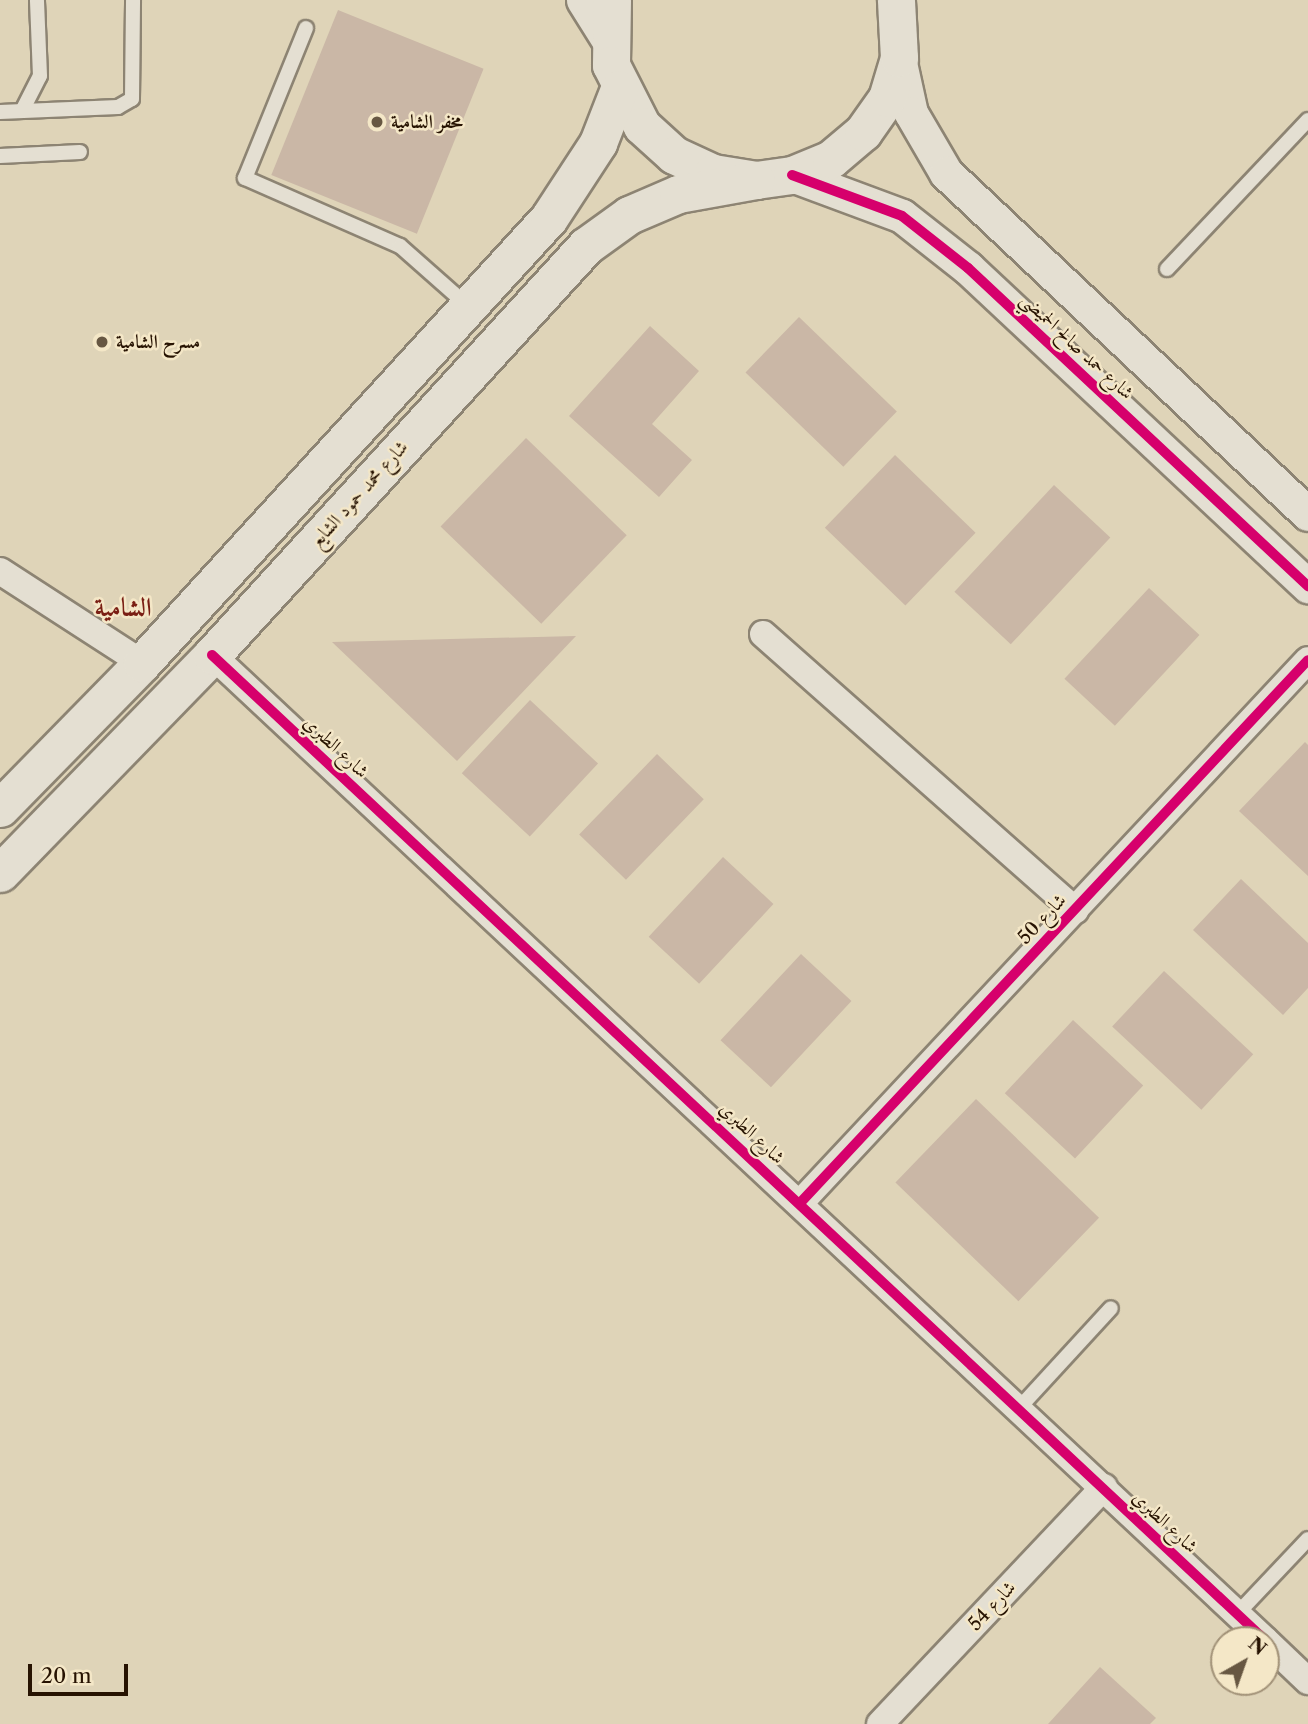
<!DOCTYPE html>
<html>
<head>
<meta charset="utf-8">
<style>
	body { margin:0 }
	#map { position:relative; width:1308px; height:1724px; overflow:hidden; background:#dfd4b8; font-family:"Libre Caslon Text",Amiri,serif }
	div>[style] { position:absolute }
	.building>* { inset:0; background:#cab7a6; transform-origin:0 0 }
	.roads { filter:drop-shadow(2px 0 #8d8473) drop-shadow(-2px 0 #8d8473) drop-shadow(0 2px #8d8473) drop-shadow(0 -2px #8d8473) }
	.service>* { height:14px; margin:-7px; padding:0 7px; transform-origin:7px; border-radius:7px; background:#e4dfd2 }
	.minor>* { height:26px; margin:-13px; padding:0 13px; transform-origin:13px; border-radius:13px; background:#e4dfd2 }
	.tertiary>* { height:33px; margin:-16.5px; padding:0 16.5px; transform-origin:16.5px; border-radius:16.5px; background:#e4dfd2 }
	.secondary>* { height:37px; margin:-18.5px; padding:0 18.5px; transform-origin:18.5px; border-radius:18.5px; background:#e4dfd2 }
	.cycleway>* { height:10px; margin:-5px; padding:0 5px; transform-origin:5px; border-radius:5px; background:#d6006c }
	.dots>* { width:19px; height:19px; translate:-50% -50%; box-sizing:border-box; border:4px solid #f4e7c7; border-radius:50% }
	span { translate:-50% -50%; white-space:nowrap; text-align:center; line-height:1.15; -webkit-text-stroke:5px #f4e7c7; paint-order:stroke }
	.poi-label { font-size:19px; color:#271302; font-weight:700 }
	.left { translate:0 -50%; text-align:left }
	.street-label { font-size:19px; color:#271302 }
	.district-label { font-size:26px; color:#7a1f14; font-weight:700 }
	.north { position:absolute; left:1210px; top:1626px; width:70px; height:70px; box-sizing:border-box; background:#f4e7c7; border:2px solid #a29278; border-radius:50%; rotate:40deg; font-size:19px; font-weight:700; line-height:28px; text-align:center; color:#271302 }
	.north::after { content:''; display:block; margin:auto; width:24px; height:32px; background:#675742; clip-path:polygon(50% 0,100% 100%,50% 72%,0 100%) }
	.scale { position:absolute; left:28px; top:1664px; width:100px; height:32px; box-sizing:border-box; border:4px solid #271302; border-top:0; padding-left:9px; font-size:21px; line-height:24px; white-space:nowrap; color:#271302; -webkit-text-stroke:5px #f4e7c7; paint-order:stroke }
</style>
</head>
<body>
<div id="map">
	<div class="building">
		<i style="left:338px;top:10px;width:157px;height:178px;rotate:22deg"></i>
		<i style="left:799px;top:317px;width:136px;height:77px;rotate:44deg"></i>
		<i style="clip-path:polygon(650px 326px,699px 371px,652px 424px,692px 460px,659px 497px,569px 416px)"></i>
		<i style="left:526px;top:438px;width:140px;height:123px;rotate:44deg"></i>
		<i style="left:895px;top:455px;width:112px;height:101px;rotate:44deg"></i>
		<i style="left:1054px;top:485px;width:77px;height:146px;rotate:43deg"></i>
		<i style="left:1149px;top:588px;width:69px;height:124px;rotate:43deg"></i>
		<i style="clip-path:polygon(576px 636px,457px 761px,332px 642px)"></i>
		<i style="left:530px;top:700px;width:93px;height:100px;rotate:43deg"></i>
		<i style="clip-path:polygon(1305px 742px,1308px 745px,1308px 876px,1239px 811px)"></i>
		<i style="left:657px;top:754px;width:65px;height:112px;rotate:44deg"></i>
		<i style="left:723px;top:857px;width:69px;height:109px;rotate:43deg"></i>
		<i style="clip-path:polygon(1241px 879px,1308px 943px,1308px 988px,1283px 1015px,1193px 930px)"></i>
		<i style="left:801px;top:954px;width:69px;height:118px;rotate:43deg"></i>
		<i style="left:1164px;top:971px;width:122px;height:76px;rotate:43deg"></i>
		<i style="left:1073px;top:1020px;width:96px;height:100px;rotate:43deg"></i>
		<i style="left:976px;top:1099px;width:171px;height:116px;rotate:44deg"></i>
		<i style="clip-path:polygon(1100px 1667px,1156px 1718px,1150px 1724px,1048px 1724px)"></i>
	</div>
	<div class="roads">
		<div class="service">
			<i style="left:306px;top:28px;width:162px;rotate:112.1deg"></i>
			<i style="left:245px;top:178px;width:169px;rotate:23.7deg"></i>
			<i style="left:400px;top:246px;width:89px;rotate:41.4deg"></i>
			<i style="left:22px;top:111px;width:39px;rotate:-63deg"></i>
			<i style="left:40px;top:76px;width:76px;rotate:-92.3deg"></i>
			<i style="left:0;top:112px;width:118px;rotate:-2.4deg"></i>
			<i style="left:118px;top:107px;width:16px;rotate:-30deg"></i>
			<i style="left:132px;top:99px;width:99px;rotate:-89.4deg"></i>
			<i style="left:0;top:156px;width:80px;rotate:-2.9deg"></i>
			<i style="left:1167px;top:269px;width:205px;rotate:-46.6deg"></i>
			<i style="left:1020px;top:1407px;width:134px;rotate:-47.4deg"></i>
			<i style="left:1237px;top:1614px;width:103px;rotate:-46.6deg"></i>
		</div>
		<div class="minor">
			<i style="left:0;top:571px;width:169px;rotate:32.9deg"></i>
			<i style="left:763px;top:634px;width:417px;rotate:41.5deg"></i>
			<i style="left:212px;top:655px;width:1442px;rotate:43.09deg"></i>
			<i style="left:801px;top:1202px;width:742px;rotate:-46.91deg"></i>
			<i style="left:1266px;top:1641px;width:58px;rotate:43.6deg"></i>
			<i style="left:880px;top:1724px;width:326px;rotate:-46.6deg"></i>
		</div>
		<div class="tertiary">
			<i style="left:583px;top:0;width:47px;rotate:58deg"></i>
			<i style="left:899px;top:58px;width:56px;rotate:77.7deg"></i>
			<i style="left:911px;top:113px;width:69px;rotate:59.7deg"></i>
			<i style="left:946px;top:173px;width:497px;rotate:43.3deg"></i>
			<i style="left:792px;top:175px;width:117px;rotate:20.4deg"></i>
			<i style="left:902px;top:216px;width:84px;rotate:38.2deg"></i>
			<i style="left:968px;top:268px;width:466px;rotate:43.1deg"></i>
		</div>
		<div class="secondary">
			<i style="left:612px;top:0;width:65px;rotate:90.9deg"></i>
			<i style="left:611px;top:65px;width:68px;rotate:63.1deg"></i>
			<i style="left:642px;top:126px;width:43px;rotate:42.2deg"></i>
			<i style="left:674px;top:155px;width:43px;rotate:24.8deg"></i>
			<i style="left:713px;top:173px;width:44px;rotate:9.2deg"></i>
			<i style="left:756px;top:180px;width:36px;rotate:-8deg"></i>
			<i style="left:792px;top:175px;width:42px;rotate:-22.3deg"></i>
			<i style="left:831px;top:159px;width:42px;rotate:-40.2deg"></i>
			<i style="left:863px;top:132px;width:42px;rotate:-54.8deg"></i>
			<i style="left:887px;top:98px;width:42px;rotate:-73.3deg"></i>
			<i style="left:899px;top:58px;width:58px;rotate:-93deg"></i>
			<i style="left:0;top:808px;width:203px;rotate:-45.6deg"></i>
			<i style="left:142px;top:663px;width:603px;rotate:-47.55deg"></i>
			<i style="left:549px;top:218px;width:90px;rotate:-56.8deg"></i>
			<i style="left:598px;top:143px;width:58px;rotate:-68.7deg"></i>
			<i style="left:0;top:873px;width:304px;rotate:-45.8deg"></i>
			<i style="left:212px;top:655px;width:554px;rotate:-47.56deg"></i>
			<i style="left:586px;top:246px;width:53px;rotate:-35.8deg"></i>
			<i style="left:629px;top:215px;width:53px;rotate:-23.2deg"></i>
			<i style="left:678px;top:194px;width:79px;rotate:-10.2deg"></i>
		</div>
	</div>
	<div class="cycleway">
		<i style="left:792px;top:175px;width:117px;rotate:20.4deg"></i>
		<i style="left:902px;top:216px;width:84px;rotate:38.2deg"></i>
		<i style="left:968px;top:268px;width:466px;rotate:43.1deg"></i>
		<i style="left:212px;top:655px;width:1442px;rotate:43.09deg"></i>
		<i style="left:801px;top:1202px;width:742px;rotate:-46.91deg"></i>
	</div>
	<div class="dots">
		<i style="left:377px;top:122px;background:#675742"></i>
		<i style="left:102px;top:342px;background:#675742"></i>
	</div>
	<div class="poi-label">
		<span class="left" style="left:391px;top:122px">مخفر الشامية</span>
		<span class="left" style="left:116px;top:342px">مسرح الشامية</span>
	</div>
	<div class="street-label">
		<span style="left:1077px;top:346px;rotate:43deg">شارع حمد صالح الحميضي</span>
		<span style="left:359px;top:494px;rotate:-48deg">شارع محمد حمود الشايع</span>
		<span style="left:336px;top:747px;rotate:43deg">شارع الطبري</span>
		<span style="left:1042px;top:919px;rotate:-47deg">شارع 50</span>
		<span style="left:752px;top:1133px;rotate:43deg">شارع الطبري</span>
		<span style="left:1165px;top:1522px;rotate:43deg">شارع الطبري</span>
		<span style="left:992px;top:1606px;rotate:-47deg">شارع 54</span>
	</div>
	<div class="district-label">
		<span style="left:123px;top:608px">الشامية</span>
	</div>
	<div class="north">N</div>
	<div class="scale">20 m</div>
</div>
</body>
</html>
